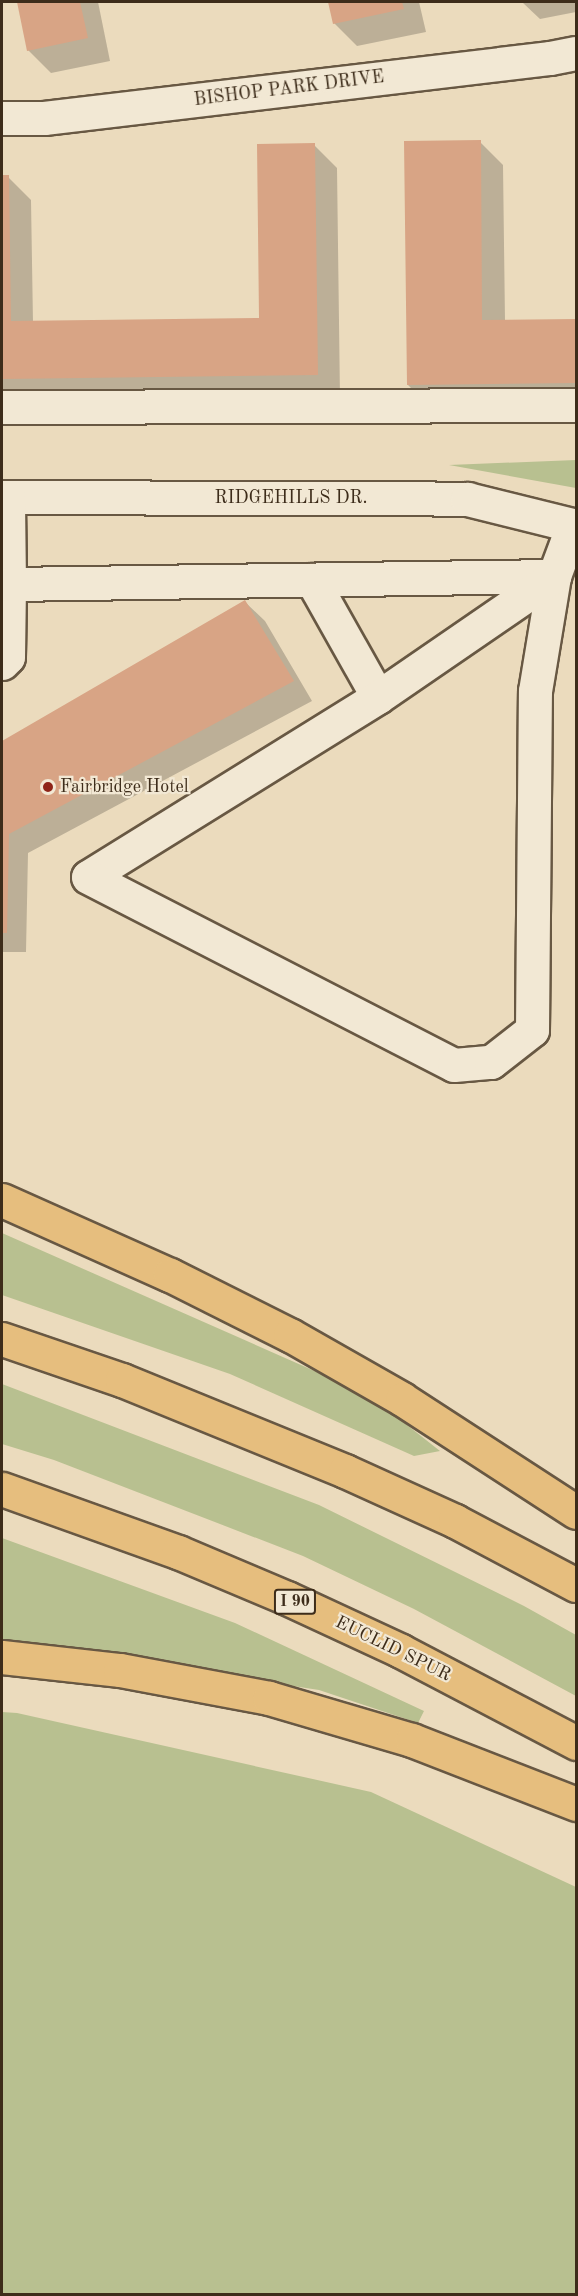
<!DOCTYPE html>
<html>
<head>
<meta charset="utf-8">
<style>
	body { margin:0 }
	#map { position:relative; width:578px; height:2296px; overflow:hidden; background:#ebdbbd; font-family:"Old Standard TT",serif }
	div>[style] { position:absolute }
	.green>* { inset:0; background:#b8c090 }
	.shadow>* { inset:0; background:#0003 }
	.building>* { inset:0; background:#d8a485 }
	.roads { filter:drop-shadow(2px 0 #685843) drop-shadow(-2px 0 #685843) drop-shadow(0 2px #685843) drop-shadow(0 -2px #685843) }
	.minor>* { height:33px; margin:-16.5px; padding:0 16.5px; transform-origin:16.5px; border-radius:16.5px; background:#f2e8d4 }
	.highway>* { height:33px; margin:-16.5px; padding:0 16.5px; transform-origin:16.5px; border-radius:16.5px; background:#e6be7e }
	.dots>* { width:16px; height:16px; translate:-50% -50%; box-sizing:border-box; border:3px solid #f2e8d4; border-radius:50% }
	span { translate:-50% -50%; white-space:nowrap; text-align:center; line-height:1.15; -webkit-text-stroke:4.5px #f2e8d4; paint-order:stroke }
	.shield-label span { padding:2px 4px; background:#f2e8d4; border:2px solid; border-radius:4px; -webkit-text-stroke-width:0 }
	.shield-label { font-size:16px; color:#3d2c1a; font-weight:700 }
	.street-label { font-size:18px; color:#3d2c1a }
	.poi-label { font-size:18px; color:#3d2c1a }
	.left { translate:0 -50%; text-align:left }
	.frame { position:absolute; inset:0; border:3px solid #3d2c1a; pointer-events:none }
</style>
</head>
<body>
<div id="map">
	<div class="green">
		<i style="clip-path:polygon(576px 460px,576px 488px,449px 465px)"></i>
		<i style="clip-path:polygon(2px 1233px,369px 1395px,440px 1451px,414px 1456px,230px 1374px,2px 1295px)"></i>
		<i style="clip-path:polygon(2px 1384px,319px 1505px,524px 1606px,576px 1635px,576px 1696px,414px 1609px,303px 1556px,54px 1460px,2px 1444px)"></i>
		<i style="clip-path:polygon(2px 1538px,235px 1623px,424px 1711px,418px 1723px,319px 1690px,2px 1641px)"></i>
		<i style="clip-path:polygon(2px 1712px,17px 1713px,371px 1792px,576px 1887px,576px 2294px,2px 2294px)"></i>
	</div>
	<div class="shadow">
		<i style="clip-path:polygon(18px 2px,98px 2px,110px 61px,51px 73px,28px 50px)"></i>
		<i style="clip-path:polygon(330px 2px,419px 2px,426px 32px,357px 46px,334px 23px)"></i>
		<i style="clip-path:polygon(522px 2px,576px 2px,576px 12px,540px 19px)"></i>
		<i style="clip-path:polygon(480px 142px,503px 165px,505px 321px,576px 320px,576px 406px,431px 408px,408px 385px)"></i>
		<i style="clip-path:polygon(314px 145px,337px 168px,340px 398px,2px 402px,2px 177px,8px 177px,31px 200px,33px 323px,260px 319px)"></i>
		<i style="clip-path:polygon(245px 602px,265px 621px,312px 701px,28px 853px,26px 952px,2px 952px,2px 743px)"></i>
	</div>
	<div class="building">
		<i style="clip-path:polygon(17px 2px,80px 2px,88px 38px,27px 51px)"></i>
		<i style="clip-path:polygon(328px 2px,402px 2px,404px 9px,333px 24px)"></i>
		<i style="clip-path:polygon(481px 140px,482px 320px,576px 319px,576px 383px,407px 385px,404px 141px)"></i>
		<i style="clip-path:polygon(315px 143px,318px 375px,2px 379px,2px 175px,9px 175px,11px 321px,259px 318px,257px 144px)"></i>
		<i style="clip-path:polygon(245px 600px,294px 681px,9px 834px,7px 933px,2px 933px,2px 741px)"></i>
	</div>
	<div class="roads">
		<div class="minor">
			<i style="left:2px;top:118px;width:42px"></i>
			<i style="left:44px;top:118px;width:510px;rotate:-6.76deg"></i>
			<i style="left:550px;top:58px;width:26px;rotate:-11deg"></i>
			<i style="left:2px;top:407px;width:574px;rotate:-0.2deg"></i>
			<i style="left:2px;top:497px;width:465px;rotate:0.2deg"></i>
			<i style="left:467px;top:499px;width:112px;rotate:13.9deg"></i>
			<i style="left:312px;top:580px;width:134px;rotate:60.6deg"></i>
			<i style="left:378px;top:697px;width:341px;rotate:148.2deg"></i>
			<i style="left:88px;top:877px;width:411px;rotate:27.2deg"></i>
			<i style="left:454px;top:1065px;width:37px;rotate:-5deg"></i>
			<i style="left:491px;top:1062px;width:52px;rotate:-38deg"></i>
			<i style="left:532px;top:1030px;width:339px;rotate:-89.5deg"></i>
			<i style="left:535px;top:691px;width:117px;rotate:-80.6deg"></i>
			<i style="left:2px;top:584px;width:7px"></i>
			<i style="left:9px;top:584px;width:87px;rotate:-90.7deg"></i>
			<i style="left:2px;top:663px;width:8px;rotate:-45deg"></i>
			<i style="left:8px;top:657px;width:73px;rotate:-89.2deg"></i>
			<i style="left:9px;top:584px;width:545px;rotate:-0.84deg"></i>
			<i style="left:554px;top:576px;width:54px;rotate:-69.6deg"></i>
			<i style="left:378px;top:697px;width:214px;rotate:-34.5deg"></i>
		</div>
		<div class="highway">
			<i style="left:2px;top:1200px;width:184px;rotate:24.1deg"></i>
			<i style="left:170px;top:1275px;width:134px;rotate:26.6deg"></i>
			<i style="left:290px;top:1335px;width:129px;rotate:29.7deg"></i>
			<i style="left:402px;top:1399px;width:207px;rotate:33deg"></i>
			<i style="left:2px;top:1339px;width:127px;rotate:18.9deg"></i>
			<i style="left:122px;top:1380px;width:241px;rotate:22.2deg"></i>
			<i style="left:345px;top:1471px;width:121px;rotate:24.4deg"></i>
			<i style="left:455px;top:1521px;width:137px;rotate:27.9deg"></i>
			<i style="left:2px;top:1489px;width:187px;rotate:19.7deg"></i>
			<i style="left:178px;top:1552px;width:118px;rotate:22.9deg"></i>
			<i style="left:287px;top:1598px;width:126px;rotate:24.9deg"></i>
			<i style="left:401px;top:1651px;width:198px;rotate:27.7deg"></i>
			<i style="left:2px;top:1657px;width:119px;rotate:6.3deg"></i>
			<i style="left:120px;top:1670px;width:152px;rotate:10.6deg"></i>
			<i style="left:269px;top:1698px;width:149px;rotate:16.4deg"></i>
			<i style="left:412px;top:1740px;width:176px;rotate:21.3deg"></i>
		</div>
	</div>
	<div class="dots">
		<i style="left:48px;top:787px;background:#8f2418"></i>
	</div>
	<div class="shield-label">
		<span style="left:295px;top:1602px">I 90</span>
	</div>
	<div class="street-label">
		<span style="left:289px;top:89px;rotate:-7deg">BISHOP PARK DRIVE</span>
		<span style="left:291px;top:498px">RIDGEHILLS DR.</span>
		<span style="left:393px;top:1649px;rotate:26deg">EUCLID SPUR</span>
	</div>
	<div class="poi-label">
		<span class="left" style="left:60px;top:787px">Fairbridge Hotel</span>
	</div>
	<div class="frame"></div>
</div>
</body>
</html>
